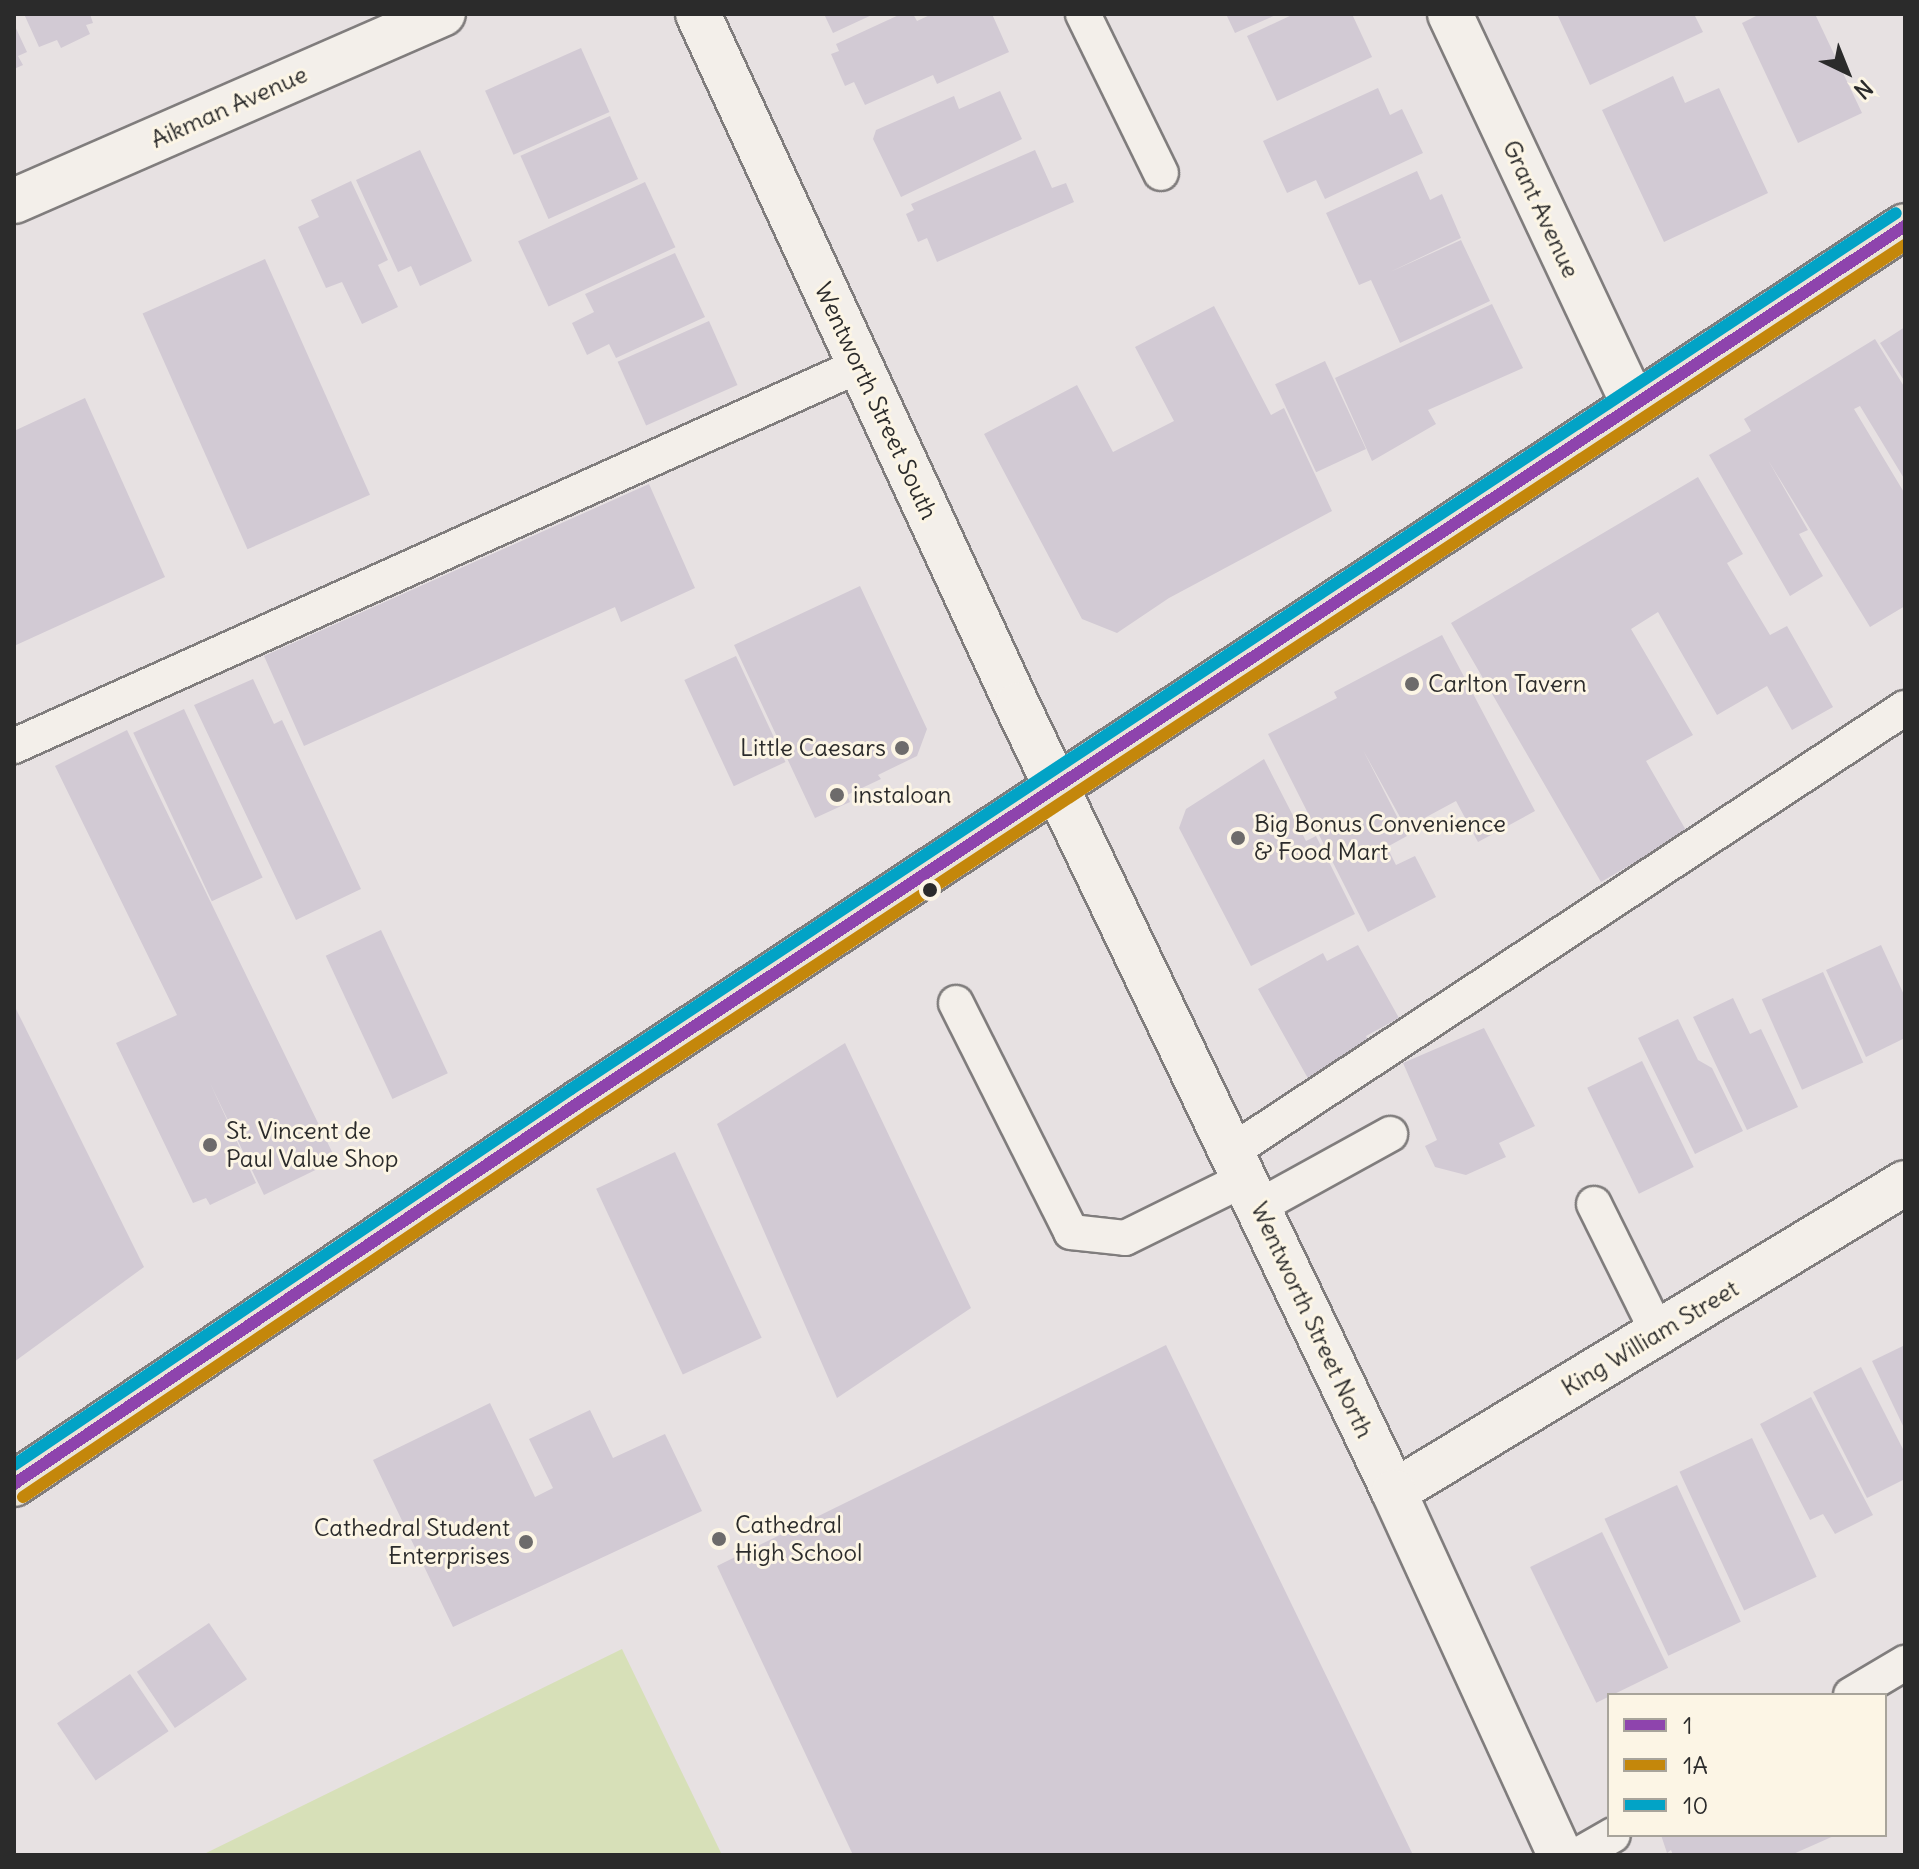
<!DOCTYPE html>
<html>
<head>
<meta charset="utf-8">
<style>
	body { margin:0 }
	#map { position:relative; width:1919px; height:1869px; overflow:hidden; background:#e7e1e2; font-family:Delius,sans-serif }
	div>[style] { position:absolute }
	.green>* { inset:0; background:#d7e0b8 }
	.building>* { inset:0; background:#d2cad4; transform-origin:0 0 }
	.roads { filter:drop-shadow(2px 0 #807d7d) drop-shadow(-2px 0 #807d7d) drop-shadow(0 2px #807d7d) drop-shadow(0 -2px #807d7d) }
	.service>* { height:34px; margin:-17px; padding:0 17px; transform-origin:17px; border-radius:17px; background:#f3efea }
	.minor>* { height:44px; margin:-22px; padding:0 22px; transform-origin:22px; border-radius:22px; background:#f3efea }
	.secondary>* { height:44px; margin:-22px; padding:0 22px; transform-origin:22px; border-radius:22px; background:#f3efea }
	.primary>* { height:44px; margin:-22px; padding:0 22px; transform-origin:22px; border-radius:22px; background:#eae4d9 }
	.bus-1>* { height:12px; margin:-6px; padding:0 6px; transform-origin:6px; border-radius:6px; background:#8e44ad }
	.bus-2>* { height:12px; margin:-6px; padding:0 6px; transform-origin:6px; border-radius:6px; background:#c4870b }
	.bus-3>* { height:12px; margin:-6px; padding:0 6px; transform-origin:6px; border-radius:6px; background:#02a3c6 }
	.dots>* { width:22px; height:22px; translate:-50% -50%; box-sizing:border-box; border:4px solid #fcf5e5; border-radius:50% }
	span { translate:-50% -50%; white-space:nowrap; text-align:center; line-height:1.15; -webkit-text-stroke:6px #fcf5e5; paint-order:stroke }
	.street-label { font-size:24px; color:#2b2b2b }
	.poi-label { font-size:24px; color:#2b2b2b }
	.left { translate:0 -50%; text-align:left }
	.right { translate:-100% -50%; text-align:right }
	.frame { position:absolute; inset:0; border:16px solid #2b2b2b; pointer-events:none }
	.legend { position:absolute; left:1607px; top:1693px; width:280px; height:144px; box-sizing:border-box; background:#fcf5e5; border:2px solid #a8a49b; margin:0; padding:10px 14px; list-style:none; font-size:24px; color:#2b2b2b }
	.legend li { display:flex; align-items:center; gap:16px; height:40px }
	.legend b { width:40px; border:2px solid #a8a49b }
	.north { position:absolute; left:1807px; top:32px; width:80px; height:80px; -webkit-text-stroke:6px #fcf5e5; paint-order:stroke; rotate:137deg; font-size:22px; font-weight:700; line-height:32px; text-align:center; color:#2b2b2b }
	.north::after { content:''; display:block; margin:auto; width:28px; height:36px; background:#2b2b2b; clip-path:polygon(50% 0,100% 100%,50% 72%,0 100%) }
</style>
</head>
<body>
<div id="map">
	<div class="green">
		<i style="clip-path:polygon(622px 1649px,722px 1855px,202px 1855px)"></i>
	</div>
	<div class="building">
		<i style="clip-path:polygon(24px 14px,90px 14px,93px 23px,86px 25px,90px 34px,61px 48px,57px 40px,39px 47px)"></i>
		<i style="clip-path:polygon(824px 14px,874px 14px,833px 33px)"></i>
		<i style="clip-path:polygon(901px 14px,913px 14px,917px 21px,932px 14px,992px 14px,1009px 52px,937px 84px,933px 75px,865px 105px,854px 82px,845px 86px,831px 54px,839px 51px,836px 44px)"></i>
		<i style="clip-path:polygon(1226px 14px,1278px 14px,1235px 33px)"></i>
		<i style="clip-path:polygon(1294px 14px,1352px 14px,1372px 57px,1277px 101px,1247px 36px)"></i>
		<i style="clip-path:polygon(1557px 14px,1694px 14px,1703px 32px,1590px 85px)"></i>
		<i style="clip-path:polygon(1760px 14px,1815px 14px,1862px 113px,1798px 143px,1742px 23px)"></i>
		<i style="clip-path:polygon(14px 24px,27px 52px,18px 56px,23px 65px,14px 69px)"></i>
		<i style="left:581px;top:48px;width:70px;height:105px;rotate:66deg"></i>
		<i style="clip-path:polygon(1673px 76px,1685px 103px,1719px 88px,1768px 193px,1664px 242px,1602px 110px)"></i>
		<i style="clip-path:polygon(1378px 88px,1390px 115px,1402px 109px,1423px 153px,1325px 199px,1316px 180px,1287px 193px,1263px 141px)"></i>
		<i style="clip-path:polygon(1000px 91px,1022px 139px,901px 197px,873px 139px,876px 130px,954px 96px,959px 109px)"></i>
		<i style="left:610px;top:116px;width:69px;height:98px;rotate:66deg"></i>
		<i style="clip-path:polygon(420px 150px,472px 261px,420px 286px,411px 266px,398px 272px,356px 180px)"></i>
		<i style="clip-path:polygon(1035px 150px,1052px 188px,1066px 183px,1074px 202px,937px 262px,927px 238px,918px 242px,906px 214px,914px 210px,911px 204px)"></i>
		<i style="clip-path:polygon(1417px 171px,1430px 200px,1442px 194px,1461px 238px,1390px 272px,1461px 240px,1490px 301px,1400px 343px,1371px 280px,1359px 285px,1326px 213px)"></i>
		<i style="clip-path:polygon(351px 181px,388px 260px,378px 265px,398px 307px,362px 324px,342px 282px,326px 288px,298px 227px,319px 217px,311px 200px)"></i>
		<i style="left:645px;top:182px;width:72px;height:140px;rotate:65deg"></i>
		<i style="clip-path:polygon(675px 253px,705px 317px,616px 358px,609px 344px,587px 355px,572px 323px,594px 312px,585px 294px)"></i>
		<i style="left:265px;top:259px;width:258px;height:134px;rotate:66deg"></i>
		<i style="clip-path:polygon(1492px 304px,1523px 368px,1428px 410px,1436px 424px,1372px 461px,1335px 378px)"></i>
		<i style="clip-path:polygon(1214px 306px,1271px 415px,1284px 408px,1332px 511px,1169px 598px,1117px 633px,1082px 619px,984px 434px,1077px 385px,1113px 452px,1174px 421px,1135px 347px)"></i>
		<i style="left:709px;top:321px;width:70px;height:100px;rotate:66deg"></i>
		<i style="clip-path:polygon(1905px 327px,1905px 382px,1880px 343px)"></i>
		<i style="clip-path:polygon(1875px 339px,1905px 388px,1905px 480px,1860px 406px,1854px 409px,1905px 494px,1905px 606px,1870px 627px,1768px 460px,1808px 530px,1799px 534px,1823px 576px,1790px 596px,1709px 455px,1751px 431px,1744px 419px)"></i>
		<i style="left:1325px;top:361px;width:97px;height:55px;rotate:65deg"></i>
		<i style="clip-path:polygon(85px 398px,165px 577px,14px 646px,14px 431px)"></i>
		<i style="clip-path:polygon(1698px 477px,1743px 554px,1727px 563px,1770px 635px,1787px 626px,1833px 707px,1792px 730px,1767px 686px,1717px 715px,1658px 612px,1631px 629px,1693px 735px,1646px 761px,1687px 832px,1601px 882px,1451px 623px)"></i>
		<i style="clip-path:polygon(649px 484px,695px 588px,621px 622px,615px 607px,304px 746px,264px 656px)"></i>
		<i style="clip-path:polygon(860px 586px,927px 729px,917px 756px,878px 775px,881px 779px,847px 795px,850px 802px,815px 818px,734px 645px)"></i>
		<i style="clip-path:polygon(1442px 635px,1535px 811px,1478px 842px,1456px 801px,1406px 828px,1363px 750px,1407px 836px,1387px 847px,1396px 865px,1415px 856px,1436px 897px,1368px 932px,1268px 734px,1337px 698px,1334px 692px)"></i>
		<i style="left:736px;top:656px;width:117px;height:57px;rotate:65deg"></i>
		<i style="clip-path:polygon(253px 679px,274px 724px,282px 720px,361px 889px,296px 920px,194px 705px)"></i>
		<i style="left:184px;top:709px;width:186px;height:56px;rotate:65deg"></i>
		<i style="clip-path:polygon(127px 730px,336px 1160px,264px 1195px,210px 1083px,256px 1183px,210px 1205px,206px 1198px,193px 1203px,116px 1043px,177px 1015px,55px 766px)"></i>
		<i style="clip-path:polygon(1264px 759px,1306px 841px,1316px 836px,1355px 914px,1251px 966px,1179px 828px,1186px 809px)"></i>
		<i style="left:381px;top:930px;width:158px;height:61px;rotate:65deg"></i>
		<i style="clip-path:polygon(1358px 945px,1399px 1018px,1366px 1036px,1372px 1047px,1310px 1082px,1258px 989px,1323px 953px,1327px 961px)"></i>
		<i style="clip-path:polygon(1881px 945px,1905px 997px,1905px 1038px,1866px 1057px,1826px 970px)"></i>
		<i style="left:1823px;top:972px;width:99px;height:67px;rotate:66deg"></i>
		<i style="clip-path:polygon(1733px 998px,1750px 1034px,1761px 1029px,1798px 1107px,1747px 1130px,1693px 1017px)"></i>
		<i style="clip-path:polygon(14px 1005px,144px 1267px,14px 1362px)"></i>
		<i style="clip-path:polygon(1678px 1019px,1698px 1060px,1712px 1068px,1743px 1131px,1695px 1154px,1638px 1038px)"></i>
		<i style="clip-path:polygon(1484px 1028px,1535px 1126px,1499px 1143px,1506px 1157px,1466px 1175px,1435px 1167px,1425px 1146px,1437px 1140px,1403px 1063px)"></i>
		<i style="clip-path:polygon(845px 1043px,971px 1308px,837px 1398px,717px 1124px)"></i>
		<i style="left:1642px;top:1061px;width:118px;height:61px;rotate:64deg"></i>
		<i style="left:675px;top:1152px;width:205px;height:87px;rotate:65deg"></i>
		<i style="clip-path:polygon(1166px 1345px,1413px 1855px,853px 1855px,717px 1566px)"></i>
		<i style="clip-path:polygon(1905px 1345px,1905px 1430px,1872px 1361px)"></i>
		<i style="clip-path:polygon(1861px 1367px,1905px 1453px,1905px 1479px,1867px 1498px,1813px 1392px)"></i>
		<i style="clip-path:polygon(1811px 1397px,1873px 1515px,1835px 1534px,1823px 1514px,1810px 1520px,1760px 1424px)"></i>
		<i style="clip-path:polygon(490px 1403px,535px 1497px,553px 1488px,529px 1439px,590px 1410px,613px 1458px,665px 1434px,702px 1511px,453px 1627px,373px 1460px)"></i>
		<i style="left:1752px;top:1438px;width:153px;height:80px;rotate:65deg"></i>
		<i style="left:1677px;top:1485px;width:151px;height:80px;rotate:65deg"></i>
		<i style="left:1602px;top:1532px;width:151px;height:80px;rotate:64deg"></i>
		<i style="left:209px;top:1623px;width:68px;height:87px;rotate:56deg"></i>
		<i style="left:130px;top:1674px;width:69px;height:88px;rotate:56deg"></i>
		<i style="clip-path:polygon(1661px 1835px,1836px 1835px,1791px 1855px,1673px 1855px,1671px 1850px,1667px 1853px)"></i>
	</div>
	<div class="roads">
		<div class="service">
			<i style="left:1083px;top:14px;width:177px;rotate:63.9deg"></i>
			<i style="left:14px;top:746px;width:928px;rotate:-24.24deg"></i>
			<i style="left:956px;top:1003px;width:256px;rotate:63.3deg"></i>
			<i style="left:1071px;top:1232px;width:54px;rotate:6.3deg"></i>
			<i style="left:1125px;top:1238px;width:134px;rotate:-26.2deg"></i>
			<i style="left:1231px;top:1152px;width:807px;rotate:-33.38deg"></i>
			<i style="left:1594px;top:1204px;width:144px;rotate:63.6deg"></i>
			<i style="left:1258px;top:1207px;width:151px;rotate:-28.9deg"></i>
			<i style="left:1851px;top:1695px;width:63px;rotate:-30.7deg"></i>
			<i style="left:1578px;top:1855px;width:40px;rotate:-29.7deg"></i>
		</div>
		<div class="minor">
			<i style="left:1450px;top:14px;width:430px;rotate:64.8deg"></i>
			<i style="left:14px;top:201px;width:468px;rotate:-23.6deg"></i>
			<i style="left:1394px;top:1492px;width:597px;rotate:-31.16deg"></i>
		</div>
		<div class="secondary">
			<i style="left:698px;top:14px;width:761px;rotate:65.22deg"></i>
			<i style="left:1017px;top:705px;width:873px;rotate:64.4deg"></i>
			<i style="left:1394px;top:1492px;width:399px;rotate:65.4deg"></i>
		</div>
		<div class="primary">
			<i style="left:14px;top:1484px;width:683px;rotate:-34.02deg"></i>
			<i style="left:580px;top:1102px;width:1588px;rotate:-33.47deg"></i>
		</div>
	</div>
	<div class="bus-1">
		<i style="left:14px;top:1484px;width:683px;rotate:-34.02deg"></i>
		<i style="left:580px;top:1102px;width:1588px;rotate:-33.47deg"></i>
	</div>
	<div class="bus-2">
		<i style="left:23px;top:1497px;width:683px;rotate:-34.02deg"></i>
		<i style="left:589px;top:1115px;width:1578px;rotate:-33.47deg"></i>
	</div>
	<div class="bus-3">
		<i style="left:14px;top:1465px;width:672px;rotate:-34.02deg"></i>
		<i style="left:571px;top:1089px;width:1588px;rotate:-33.47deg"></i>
	</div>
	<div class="dots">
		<i style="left:1412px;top:684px;background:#6d6b6b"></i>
		<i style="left:902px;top:748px;background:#6d6b6b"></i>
		<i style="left:837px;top:795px;background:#6d6b6b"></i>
		<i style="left:1238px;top:838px;background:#6d6b6b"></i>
		<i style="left:930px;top:890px;background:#2b2b2b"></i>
		<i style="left:210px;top:1145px;background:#6d6b6b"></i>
		<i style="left:719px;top:1539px;background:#6d6b6b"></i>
		<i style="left:526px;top:1542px;background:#6d6b6b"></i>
	</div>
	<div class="street-label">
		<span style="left:229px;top:107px;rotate:-24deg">Aikman Avenue</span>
		<span style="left:1541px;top:209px;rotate:65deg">Grant Avenue</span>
		<span style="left:876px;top:401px;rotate:65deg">Wentworth Street South</span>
		<span style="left:1312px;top:1320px;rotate:65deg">Wentworth Street North</span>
		<span style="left:1650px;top:1338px;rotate:-31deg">King William Street</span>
	</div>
	<div class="poi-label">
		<span class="left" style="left:1428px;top:684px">Carlton Tavern</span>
		<span class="right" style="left:886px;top:748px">Little Caesars</span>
		<span class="left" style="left:853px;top:795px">instaloan</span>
		<span class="left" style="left:1254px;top:838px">Big Bonus Convenience<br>&amp; Food Mart</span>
		<span class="left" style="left:226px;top:1145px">St. Vincent de<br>Paul Value Shop</span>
		<span class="left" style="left:735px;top:1539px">Cathedral<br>High School</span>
		<span class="right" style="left:510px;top:1542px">Cathedral Student<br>Enterprises</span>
	</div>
	<div class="frame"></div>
	<ul class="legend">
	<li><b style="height:10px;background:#8e44ad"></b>1</li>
	<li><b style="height:10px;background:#c4870b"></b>1A</li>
	<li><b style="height:10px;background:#02a3c6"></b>10</li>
	</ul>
	<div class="north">N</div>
</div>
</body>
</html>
